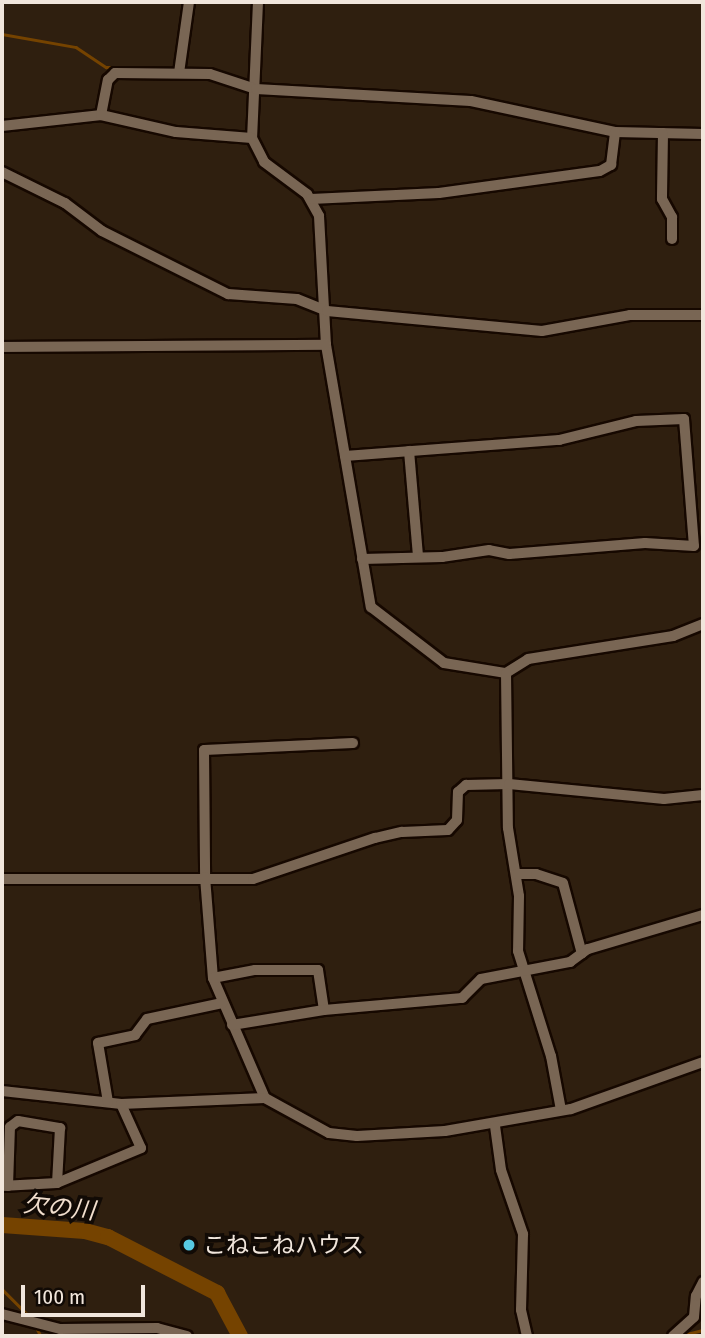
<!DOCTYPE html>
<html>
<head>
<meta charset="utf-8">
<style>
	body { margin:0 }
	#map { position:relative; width:705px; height:1338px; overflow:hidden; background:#2f1f0f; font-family:"Fira Sans Condensed","Noto Sans JP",sans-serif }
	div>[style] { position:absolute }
	.stream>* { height:2.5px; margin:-1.25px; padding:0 1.25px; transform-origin:1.25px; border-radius:1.25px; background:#754300 }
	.river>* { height:16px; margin:-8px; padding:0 8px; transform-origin:8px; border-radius:8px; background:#754300 }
	.roads { filter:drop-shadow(2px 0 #160800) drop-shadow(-2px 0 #160800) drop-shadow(0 2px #160800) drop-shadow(0 -2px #160800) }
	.minor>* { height:10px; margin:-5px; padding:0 5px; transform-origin:5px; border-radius:5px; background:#796654 }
	.dots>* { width:19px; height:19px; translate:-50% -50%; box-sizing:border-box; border:4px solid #110a05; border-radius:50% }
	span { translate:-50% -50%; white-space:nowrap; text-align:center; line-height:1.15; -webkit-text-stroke:7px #110a05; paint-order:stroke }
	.poi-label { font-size:23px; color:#f1e6dc }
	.left { translate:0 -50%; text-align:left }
	.water-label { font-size:24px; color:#f2dfce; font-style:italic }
	.frame { position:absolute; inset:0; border:4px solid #f1e6dc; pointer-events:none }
	.scale { position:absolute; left:21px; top:1285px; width:124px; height:32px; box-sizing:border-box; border:4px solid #f1e6dc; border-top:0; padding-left:9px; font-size:21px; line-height:24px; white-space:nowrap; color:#f1e6dc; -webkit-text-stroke:5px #110a05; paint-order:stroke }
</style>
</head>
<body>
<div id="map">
	<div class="stream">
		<i style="left:2px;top:34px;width:75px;rotate:10deg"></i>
		<i style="left:76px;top:47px;width:36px;rotate:34deg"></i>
		<i style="left:106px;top:67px;width:24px;rotate:2deg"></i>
		<i style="left:2px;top:1289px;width:41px;rotate:45deg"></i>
		<i style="left:36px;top:1327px;width:10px;rotate:61deg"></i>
		<i style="left:110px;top:1333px;width:18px;rotate:9deg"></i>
		<i style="left:679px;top:1336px;width:25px;rotate:-14deg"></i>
	</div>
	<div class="river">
		<i style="left:2px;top:1225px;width:83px;rotate:4.1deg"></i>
		<i style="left:85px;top:1231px;width:24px;rotate:15deg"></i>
		<i style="left:108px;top:1237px;width:123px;rotate:27.2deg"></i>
		<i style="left:217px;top:1293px;width:49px;rotate:61.9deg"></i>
	</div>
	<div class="roads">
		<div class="minor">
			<i style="left:258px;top:2px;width:136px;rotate:92.5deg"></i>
			<i style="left:252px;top:138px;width:27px;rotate:63deg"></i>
			<i style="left:264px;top:162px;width:54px;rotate:36.7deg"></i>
			<i style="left:307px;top:194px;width:25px;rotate:61deg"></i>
			<i style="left:319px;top:216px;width:129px;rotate:86.9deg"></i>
			<i style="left:326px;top:345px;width:266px;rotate:80.3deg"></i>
			<i style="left:371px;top:607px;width:92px;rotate:37.5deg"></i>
			<i style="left:444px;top:663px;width:63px;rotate:9.2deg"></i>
			<i style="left:506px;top:673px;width:26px;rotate:-32deg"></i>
			<i style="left:528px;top:659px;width:147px;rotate:-9deg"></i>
			<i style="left:673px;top:636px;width:32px;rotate:-22deg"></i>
			<i style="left:179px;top:73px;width:72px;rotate:-82deg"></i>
			<i style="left:101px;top:115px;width:36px;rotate:-79deg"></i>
			<i style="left:108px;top:80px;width:10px;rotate:-45deg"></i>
			<i style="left:115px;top:73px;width:95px;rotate:0.6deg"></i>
			<i style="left:210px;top:74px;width:48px;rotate:18.1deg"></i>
			<i style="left:256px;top:89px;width:215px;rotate:3.2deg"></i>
			<i style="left:471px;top:101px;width:147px;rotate:12.1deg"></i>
			<i style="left:615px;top:132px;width:88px;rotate:1.3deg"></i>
			<i style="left:2px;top:126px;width:100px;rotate:-6.3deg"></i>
			<i style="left:101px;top:115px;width:77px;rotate:12.8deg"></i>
			<i style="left:176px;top:132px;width:76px;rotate:4.5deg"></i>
			<i style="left:663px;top:133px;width:66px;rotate:90.9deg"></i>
			<i style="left:662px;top:199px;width:21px;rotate:61deg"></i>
			<i style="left:672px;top:217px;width:22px;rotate:90deg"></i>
			<i style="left:2px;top:172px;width:70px;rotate:26.2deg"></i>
			<i style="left:65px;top:203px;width:46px;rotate:37.1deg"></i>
			<i style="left:102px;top:231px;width:141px;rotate:26.6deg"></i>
			<i style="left:228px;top:294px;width:69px;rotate:4.1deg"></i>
			<i style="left:297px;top:299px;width:32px;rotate:22deg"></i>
			<i style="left:327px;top:311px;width:216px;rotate:5.3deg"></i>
			<i style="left:542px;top:331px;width:89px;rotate:-10.3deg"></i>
			<i style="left:630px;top:315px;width:73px"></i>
			<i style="left:311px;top:199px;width:128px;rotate:-2.7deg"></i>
			<i style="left:439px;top:193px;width:162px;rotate:-7.8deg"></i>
			<i style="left:600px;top:171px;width:13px;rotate:-29deg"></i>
			<i style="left:611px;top:165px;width:33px;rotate:-83deg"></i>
			<i style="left:2px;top:347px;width:324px;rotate:-0.4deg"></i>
			<i style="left:409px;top:451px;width:106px;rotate:85.1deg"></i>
			<i style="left:345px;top:456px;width:215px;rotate:-4.3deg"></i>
			<i style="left:559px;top:440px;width:79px;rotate:-13.9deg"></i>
			<i style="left:636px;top:421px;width:48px;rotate:-2.4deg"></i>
			<i style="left:684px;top:419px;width:127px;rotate:85.5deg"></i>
			<i style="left:694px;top:546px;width:49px;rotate:-176.5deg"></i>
			<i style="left:645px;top:543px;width:136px;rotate:175.4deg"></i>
			<i style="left:509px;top:554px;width:20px;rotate:-169deg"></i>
			<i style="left:489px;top:550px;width:48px;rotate:171.5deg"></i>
			<i style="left:442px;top:557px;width:80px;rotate:178.6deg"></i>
			<i style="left:506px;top:673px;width:155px;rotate:89.3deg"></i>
			<i style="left:508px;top:828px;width:69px;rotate:80.8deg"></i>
			<i style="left:519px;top:896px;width:55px;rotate:91deg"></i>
			<i style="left:518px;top:951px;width:110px;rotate:72.6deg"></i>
			<i style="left:551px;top:1056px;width:55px;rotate:79.5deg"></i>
			<i style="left:353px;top:743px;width:149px;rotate:177.3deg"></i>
			<i style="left:204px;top:750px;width:127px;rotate:89.5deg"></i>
			<i style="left:205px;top:877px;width:101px;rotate:85.5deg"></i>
			<i style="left:213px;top:978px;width:131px;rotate:66.6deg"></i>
			<i style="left:265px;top:1098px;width:73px;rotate:28.7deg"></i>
			<i style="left:329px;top:1133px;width:28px;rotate:6deg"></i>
			<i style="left:357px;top:1136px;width:88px;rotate:-3.3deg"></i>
			<i style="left:445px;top:1131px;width:128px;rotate:-9.9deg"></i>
			<i style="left:571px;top:1109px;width:140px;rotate:-19.6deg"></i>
			<i style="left:516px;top:874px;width:20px"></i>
			<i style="left:536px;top:874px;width:28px;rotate:18deg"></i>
			<i style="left:563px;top:883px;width:73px;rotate:75deg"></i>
			<i style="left:2px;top:879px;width:251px"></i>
			<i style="left:253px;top:879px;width:129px;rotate:-18.6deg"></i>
			<i style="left:375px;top:838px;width:28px;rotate:-13deg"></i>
			<i style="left:402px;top:832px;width:46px;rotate:-2.5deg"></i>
			<i style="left:448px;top:830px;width:13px;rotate:-48deg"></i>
			<i style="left:457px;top:820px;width:28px;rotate:-88deg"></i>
			<i style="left:458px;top:792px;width:11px;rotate:-41deg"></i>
			<i style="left:466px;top:785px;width:43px;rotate:-1.3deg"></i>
			<i style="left:509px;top:784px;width:156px;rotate:5.5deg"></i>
			<i style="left:664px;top:799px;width:39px;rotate:-6deg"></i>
			<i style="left:213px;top:978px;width:43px;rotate:-10.8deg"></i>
			<i style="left:255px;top:970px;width:63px"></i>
			<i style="left:318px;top:970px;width:40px;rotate:81.5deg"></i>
			<i style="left:232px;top:1025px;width:93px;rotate:-9.3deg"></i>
			<i style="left:324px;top:1010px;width:139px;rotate:-5deg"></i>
			<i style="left:462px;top:998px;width:27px;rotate:-45deg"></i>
			<i style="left:481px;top:979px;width:91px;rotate:-10.8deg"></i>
			<i style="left:570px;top:962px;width:22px;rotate:-36deg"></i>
			<i style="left:588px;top:949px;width:120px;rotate:-16.5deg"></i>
			<i style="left:2px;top:1091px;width:120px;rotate:6.2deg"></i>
			<i style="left:121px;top:1104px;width:144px;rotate:-2.4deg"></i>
			<i style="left:108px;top:1102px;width:60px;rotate:-99.6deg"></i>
			<i style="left:98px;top:1043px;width:38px;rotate:-12deg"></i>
			<i style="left:135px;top:1035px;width:20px;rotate:-53deg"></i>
			<i style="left:147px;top:1019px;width:77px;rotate:-12deg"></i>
			<i style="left:495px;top:1126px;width:44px;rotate:82.2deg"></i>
			<i style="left:501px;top:1170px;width:68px;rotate:71deg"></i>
			<i style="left:523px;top:1234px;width:76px;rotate:91.5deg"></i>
			<i style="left:521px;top:1310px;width:27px;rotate:77deg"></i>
			<i style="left:2px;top:1186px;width:55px;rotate:-3.1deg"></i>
			<i style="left:57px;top:1183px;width:91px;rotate:-22.6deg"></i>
			<i style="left:141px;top:1148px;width:48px;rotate:-114.4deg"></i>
			<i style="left:8px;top:1186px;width:59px;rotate:-88.1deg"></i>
			<i style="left:10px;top:1127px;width:10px;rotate:-37deg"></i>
			<i style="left:18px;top:1121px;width:43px;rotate:9.5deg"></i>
			<i style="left:60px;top:1128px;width:55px;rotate:93.1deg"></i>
			<i style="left:2px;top:1314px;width:60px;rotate:14.5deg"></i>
			<i style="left:60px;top:1329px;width:97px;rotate:-0.6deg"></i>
			<i style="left:157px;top:1328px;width:31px;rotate:15deg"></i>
			<i style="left:673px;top:1336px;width:28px;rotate:-42deg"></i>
			<i style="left:694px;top:1317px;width:21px;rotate:-85deg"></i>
			<i style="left:696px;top:1296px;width:16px;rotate:-63deg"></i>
		</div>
	</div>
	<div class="dots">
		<i style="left:189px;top:1245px;background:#57c9e2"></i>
	</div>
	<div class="poi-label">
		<span class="left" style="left:203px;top:1245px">こねこねハウス</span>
	</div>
	<div class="water-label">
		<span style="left:59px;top:1208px;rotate:6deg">欠の川</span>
	</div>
	<div class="frame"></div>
	<div class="scale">100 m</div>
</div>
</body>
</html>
